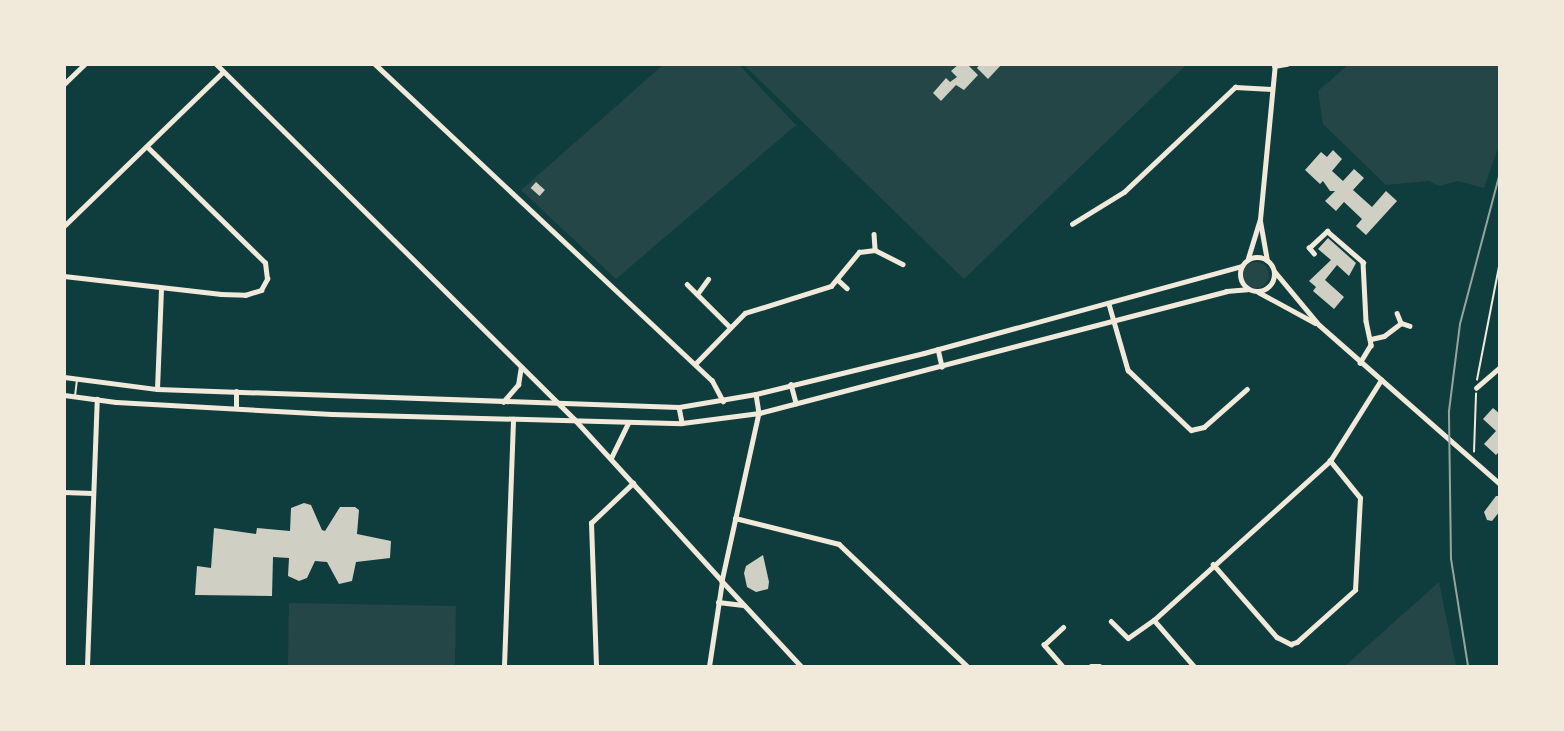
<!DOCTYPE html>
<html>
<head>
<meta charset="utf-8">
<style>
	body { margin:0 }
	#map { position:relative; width:1564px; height:731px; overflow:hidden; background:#0f3d3e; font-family:"IBM Plex Serif",serif }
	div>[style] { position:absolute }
	.green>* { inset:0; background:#244646; transform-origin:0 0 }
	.round { border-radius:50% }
	.building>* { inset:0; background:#cfcfc3; transform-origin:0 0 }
	.path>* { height:1.5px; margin:-0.75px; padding:0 0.75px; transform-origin:0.75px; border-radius:0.75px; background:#f1e9da }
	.service>* { height:2px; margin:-1px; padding:0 1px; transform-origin:1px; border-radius:1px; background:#f1e9da }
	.minor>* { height:4.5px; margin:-2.25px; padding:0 2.25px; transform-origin:2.25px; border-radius:2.25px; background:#f1e9da }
	.tertiary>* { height:5px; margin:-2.5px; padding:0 2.5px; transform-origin:2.5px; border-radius:2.5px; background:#f1e9da }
	.tertiary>.ring { margin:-2.5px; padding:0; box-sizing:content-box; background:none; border:5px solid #f1e9da; border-radius:50% }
	.rail>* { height:2px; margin:-1px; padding:0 1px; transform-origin:1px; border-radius:1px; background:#97a49c }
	span { translate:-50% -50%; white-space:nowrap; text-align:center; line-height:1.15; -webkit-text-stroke:4.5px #f1e9da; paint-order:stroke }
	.frame { position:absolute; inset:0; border:66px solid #f1e9da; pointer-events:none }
</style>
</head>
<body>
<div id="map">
	<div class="green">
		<i style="clip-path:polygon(663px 65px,739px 65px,796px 125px,616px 279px,521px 190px)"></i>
		<i style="clip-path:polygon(744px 65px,1186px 65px,964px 279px)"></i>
		<i style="clip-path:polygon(1348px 65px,1499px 65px,1499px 145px,1484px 188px,1458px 181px,1439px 186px,1429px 181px,1386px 185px,1323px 124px,1318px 91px)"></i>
		<i class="round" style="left:1243px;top:262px;width:26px;height:26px"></i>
		<i style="clip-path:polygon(1439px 582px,1456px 666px,1345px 666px)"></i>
		<i style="left:289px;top:603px;width:167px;height:63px;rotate:1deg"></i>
	</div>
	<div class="building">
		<i style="clip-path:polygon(959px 64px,967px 64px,978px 75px,964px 90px,956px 85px,941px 101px,933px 93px,946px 78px,950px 82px,957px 77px,951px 71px)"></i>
		<i style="clip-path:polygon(980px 64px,1002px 64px,988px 79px,977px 68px)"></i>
		<i style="clip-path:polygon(1333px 150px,1342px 159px,1332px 171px,1343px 181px,1354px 169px,1364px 178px,1353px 190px,1372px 207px,1386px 191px,1397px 201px,1366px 235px,1356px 226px,1362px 219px,1344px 202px,1336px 211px,1325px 201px,1335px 191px,1330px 191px,1323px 181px,1320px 184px,1305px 170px,1321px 152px,1327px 157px)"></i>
		<i style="left:536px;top:182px;width:12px;height:8px;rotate:42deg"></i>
		<i style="clip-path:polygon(1328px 238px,1356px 263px,1349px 276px,1337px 265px,1325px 280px,1344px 297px,1334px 309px,1313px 291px,1316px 287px,1309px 281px,1331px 260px,1318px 249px)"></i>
		<i style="clip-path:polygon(1493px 408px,1500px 414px,1500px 451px,1496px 455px,1484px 444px,1496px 431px,1483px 419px)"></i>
		<i style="clip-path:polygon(1496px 496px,1500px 496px,1500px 511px,1492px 521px,1487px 520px,1484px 512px)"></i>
		<i style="clip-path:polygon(304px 503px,311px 505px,322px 530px,325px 531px,340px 507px,355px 507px,359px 510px,357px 534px,391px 541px,390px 558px,356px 562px,352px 581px,339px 584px,327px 562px,315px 561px,307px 578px,299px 581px,288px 576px,289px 558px,273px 557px,272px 596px,195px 595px,197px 566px,211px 568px,214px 528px,256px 534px,257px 528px,290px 531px,291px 508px)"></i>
		<i style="clip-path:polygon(763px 555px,769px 582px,768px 589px,756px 592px,747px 587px,744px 573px,746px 566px)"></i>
	</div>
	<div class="path">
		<i style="left:1477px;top:380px;width:120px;rotate:-79deg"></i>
		<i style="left:1474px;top:452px;width:58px;rotate:-88deg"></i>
	</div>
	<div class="service">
		<i style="left:75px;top:396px;width:17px;rotate:-83deg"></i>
	</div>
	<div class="minor">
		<i style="left:375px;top:64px;width:462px;rotate:43.2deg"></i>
		<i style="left:712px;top:380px;width:24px;rotate:62deg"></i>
		<i style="left:1274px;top:66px;width:13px;rotate:-9deg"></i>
		<i style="left:64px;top:84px;width:29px;rotate:-44deg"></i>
		<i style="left:1072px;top:224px;width:61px;rotate:-31.6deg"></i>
		<i style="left:1124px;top:192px;width:153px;rotate:-43.4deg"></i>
		<i style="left:1235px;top:87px;width:37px;rotate:3deg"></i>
		<i style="left:64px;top:226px;width:221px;rotate:-44.1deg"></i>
		<i style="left:874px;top:234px;width:16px;rotate:86deg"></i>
		<i style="left:1314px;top:254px;width:8px;rotate:-130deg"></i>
		<i style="left:1309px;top:248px;width:25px;rotate:-43deg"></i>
		<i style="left:1327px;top:231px;width:48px;rotate:40.7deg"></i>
		<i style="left:1363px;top:262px;width:59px;rotate:87.1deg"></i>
		<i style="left:1366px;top:321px;width:25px;rotate:78deg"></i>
		<i style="left:1371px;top:345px;width:21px;rotate:121deg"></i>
		<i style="left:64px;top:276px;width:158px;rotate:6.5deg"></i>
		<i style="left:221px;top:294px;width:24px;rotate:2deg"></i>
		<i style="left:245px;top:295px;width:17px;rotate:-17deg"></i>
		<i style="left:261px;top:290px;width:13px;rotate:-61deg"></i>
		<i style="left:267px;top:279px;width:16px;rotate:-97deg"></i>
		<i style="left:265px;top:263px;width:165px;rotate:-135.5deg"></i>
		<i style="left:838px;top:280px;width:12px;rotate:42deg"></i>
		<i style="left:687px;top:284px;width:59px;rotate:45deg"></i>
		<i style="left:698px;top:293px;width:17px;rotate:-54deg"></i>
		<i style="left:1109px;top:304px;width:69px;rotate:73.9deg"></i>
		<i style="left:1128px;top:370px;width:87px;rotate:43.6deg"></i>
		<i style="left:1191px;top:430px;width:13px;rotate:-13deg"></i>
		<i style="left:1204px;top:427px;width:57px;rotate:-41.5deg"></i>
		<i style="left:1397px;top:313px;width:11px;rotate:68deg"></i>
		<i style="left:1401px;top:323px;width:9px;rotate:18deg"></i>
		<i style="left:1371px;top:339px;width:13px;rotate:-13deg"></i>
		<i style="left:1384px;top:336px;width:21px;rotate:-37deg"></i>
		<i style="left:938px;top:349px;width:18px;rotate:77deg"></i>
		<i style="left:695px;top:364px;width:71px;rotate:-45.6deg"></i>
		<i style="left:745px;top:313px;width:90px;rotate:-17.4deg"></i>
		<i style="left:831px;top:286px;width:44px;rotate:-50.5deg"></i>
		<i style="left:859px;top:252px;width:16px;rotate:-7deg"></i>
		<i style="left:875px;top:250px;width:31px;rotate:27deg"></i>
		<i style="left:791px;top:384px;width:20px;rotate:75deg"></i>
		<i style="left:1476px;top:388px;width:32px;rotate:-41deg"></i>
		<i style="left:157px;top:389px;width:100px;rotate:-87.7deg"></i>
		<i style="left:756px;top:394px;width:19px;rotate:81deg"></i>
		<i style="left:759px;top:413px;width:172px;rotate:102.4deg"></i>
		<i style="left:722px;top:581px;width:116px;rotate:47.1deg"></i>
		<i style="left:503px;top:402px;width:23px;rotate:-49deg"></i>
		<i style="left:518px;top:385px;width:18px;rotate:-81deg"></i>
		<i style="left:679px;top:407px;width:16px;rotate:79deg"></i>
		<i style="left:611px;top:458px;width:39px;rotate:-64deg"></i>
		<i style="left:64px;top:492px;width:28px;rotate:2deg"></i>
		<i style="left:735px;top:518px;width:107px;rotate:14deg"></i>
		<i style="left:839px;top:544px;width:177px;rotate:43.6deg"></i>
		<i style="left:1213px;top:564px;width:97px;rotate:48.8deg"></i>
		<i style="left:1277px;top:637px;width:16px;rotate:27deg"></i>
		<i style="left:1291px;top:644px;width:6px;rotate:-18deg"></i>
		<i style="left:1297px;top:642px;width:78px;rotate:-41.9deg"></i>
		<i style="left:1355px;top:590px;width:92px;rotate:-86.9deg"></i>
		<i style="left:1360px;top:498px;width:48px;rotate:-129deg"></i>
		<i style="left:718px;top:602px;width:25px;rotate:7deg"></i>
		<i style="left:1154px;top:620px;width:61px;rotate:49deg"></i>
		<i style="left:1111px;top:621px;width:24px;rotate:45deg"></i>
		<i style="left:1128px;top:638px;width:32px;rotate:-35deg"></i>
		<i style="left:1154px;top:620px;width:237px;rotate:-42.1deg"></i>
		<i style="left:1330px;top:461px;width:96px;rotate:-57.8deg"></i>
		<i style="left:87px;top:666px;width:267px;rotate:-87.9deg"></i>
		<i style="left:504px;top:666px;width:247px;rotate:-87.9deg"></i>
		<i style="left:596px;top:666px;width:143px;rotate:-92deg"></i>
		<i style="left:591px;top:523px;width:58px;rotate:-43.6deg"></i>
		<i style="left:1062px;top:666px;width:28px;rotate:-131deg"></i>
		<i style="left:1044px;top:645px;width:26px;rotate:-43deg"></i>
		<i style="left:1091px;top:666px;width:9px"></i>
	</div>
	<div class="tertiary">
		<i style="left:216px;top:64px;width:504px;rotate:44.76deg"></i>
		<i style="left:574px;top:419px;width:219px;rotate:47.6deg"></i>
		<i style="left:722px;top:581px;width:86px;rotate:98.7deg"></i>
		<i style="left:1260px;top:221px;width:40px;rotate:80deg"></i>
		<i class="ring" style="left:1240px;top:257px;width:29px;height:29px"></i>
		<i style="left:1248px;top:258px;width:41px;rotate:-72.9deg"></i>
		<i style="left:1260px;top:219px;width:156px;rotate:-84.5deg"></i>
		<i style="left:1274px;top:271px;width:70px;rotate:50.2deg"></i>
		<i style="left:1319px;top:325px;width:241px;rotate:41.3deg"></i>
		<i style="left:1258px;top:292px;width:65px;rotate:28.5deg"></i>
		<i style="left:64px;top:377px;width:94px;rotate:7.4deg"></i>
		<i style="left:157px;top:389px;width:522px;rotate:1.97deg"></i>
		<i style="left:679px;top:407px;width:78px;rotate:-9.6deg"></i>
		<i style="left:756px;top:394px;width:173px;rotate:-13.7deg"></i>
		<i style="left:924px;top:353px;width:329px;rotate:-15.3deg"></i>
		<i style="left:64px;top:395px;width:52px;rotate:7.7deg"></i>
		<i style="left:116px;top:402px;width:216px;rotate:3.2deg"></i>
		<i style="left:332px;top:414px;width:350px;rotate:1.5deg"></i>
		<i style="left:682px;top:423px;width:78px;rotate:-7.4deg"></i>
		<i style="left:759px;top:413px;width:483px;rotate:-14.6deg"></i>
		<i style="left:1226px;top:291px;width:21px;rotate:-5deg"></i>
		<i style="left:236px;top:407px;width:16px;rotate:-90deg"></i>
	</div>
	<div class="rail">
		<i style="left:1468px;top:666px;width:108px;rotate:-99deg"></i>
		<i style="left:1451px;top:559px;width:148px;rotate:-90.8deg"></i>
		<i style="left:1449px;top:411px;width:88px;rotate:-82.8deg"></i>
		<i style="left:1460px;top:324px;width:156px;rotate:-75.2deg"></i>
	</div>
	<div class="frame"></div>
</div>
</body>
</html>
